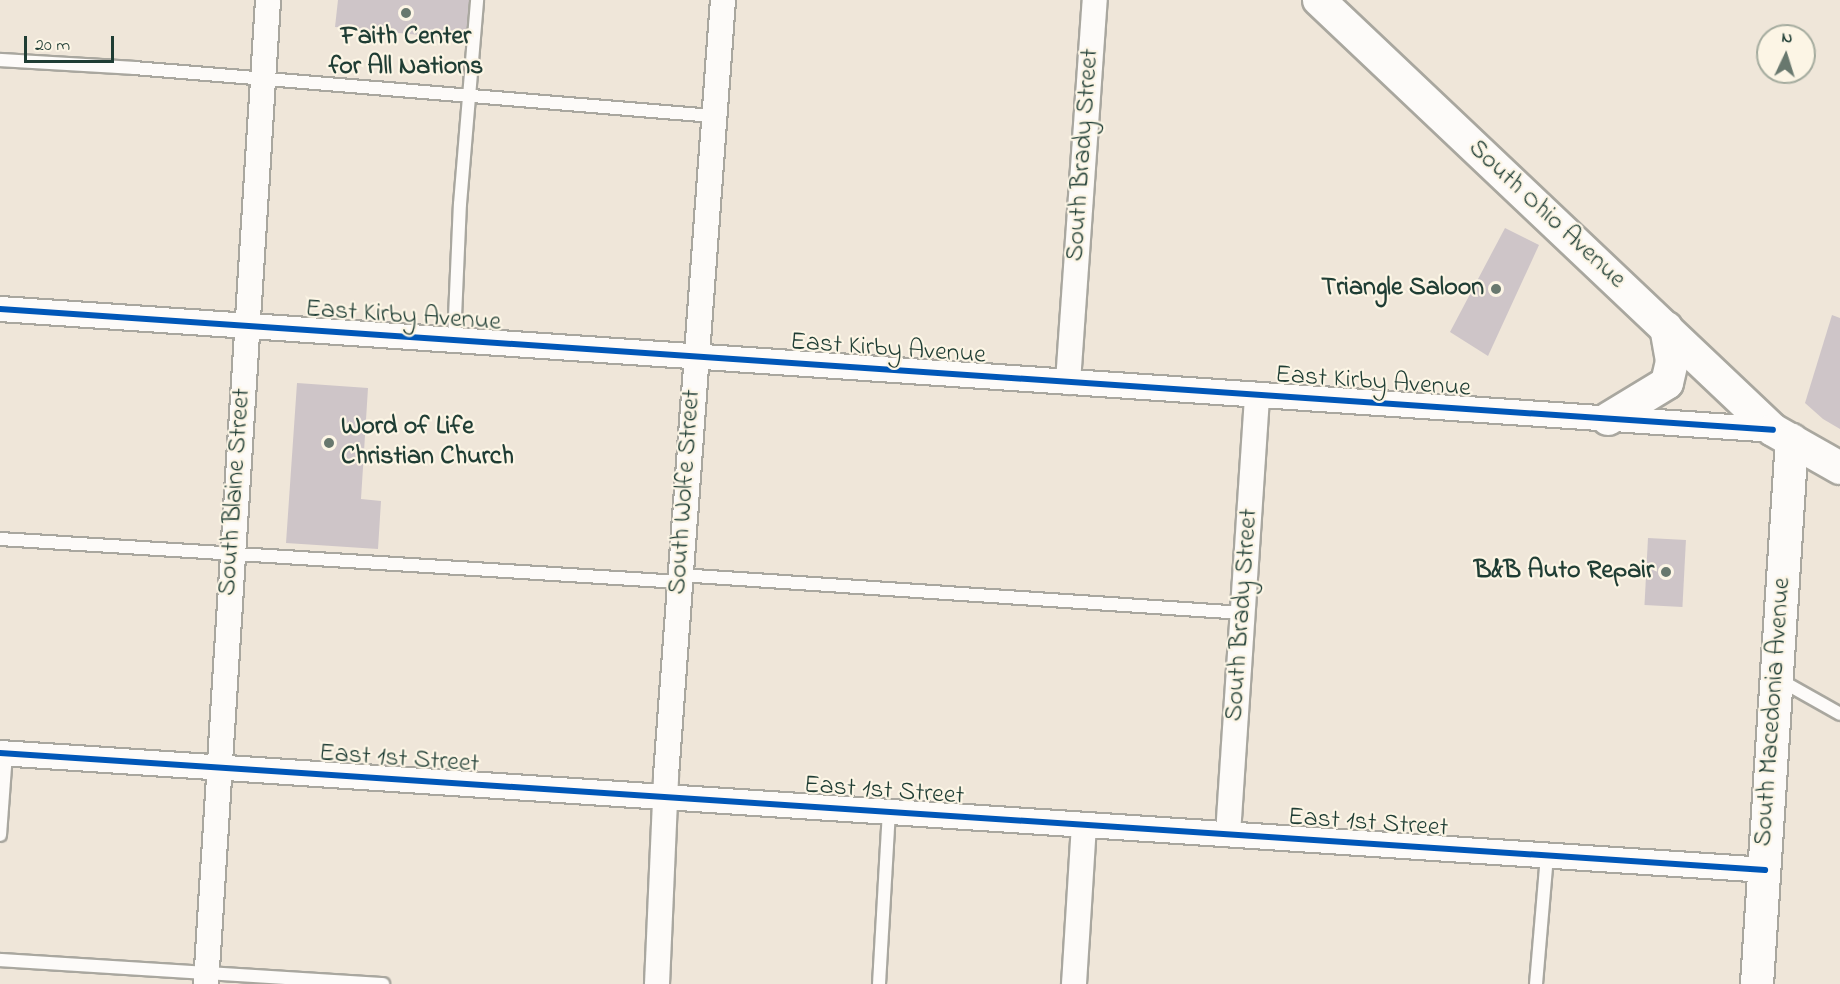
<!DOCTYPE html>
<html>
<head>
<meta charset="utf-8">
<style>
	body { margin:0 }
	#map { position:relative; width:1840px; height:984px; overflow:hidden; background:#efe6d9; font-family:"Indie Flower",sans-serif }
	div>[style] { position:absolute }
	.building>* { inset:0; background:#cec5c8; transform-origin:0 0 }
	.roads { filter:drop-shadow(2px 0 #a9a79f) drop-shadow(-2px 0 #a9a79f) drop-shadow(0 2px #a9a79f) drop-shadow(0 -2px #a9a79f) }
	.service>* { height:12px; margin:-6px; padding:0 6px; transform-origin:6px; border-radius:6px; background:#fdfbf9 }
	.minor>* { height:24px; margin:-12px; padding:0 12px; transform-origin:12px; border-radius:12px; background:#fdfbf9 }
	.tertiary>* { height:32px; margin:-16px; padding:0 16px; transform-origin:16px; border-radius:16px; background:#fdfbf9 }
	.cycleway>* { height:6px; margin:-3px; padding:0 3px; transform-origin:3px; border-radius:3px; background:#0057b8 }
	.dots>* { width:16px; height:16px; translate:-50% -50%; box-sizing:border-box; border:3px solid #fcf5e5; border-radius:50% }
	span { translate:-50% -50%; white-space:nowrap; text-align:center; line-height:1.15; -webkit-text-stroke:4.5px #fcf5e5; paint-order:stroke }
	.poi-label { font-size:26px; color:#1f3d34; font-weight:700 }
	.right { translate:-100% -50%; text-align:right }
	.left { translate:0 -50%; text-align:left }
	.street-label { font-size:26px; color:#1f3d34 }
	.north { position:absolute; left:1756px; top:24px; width:60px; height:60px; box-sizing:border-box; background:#fcf5e5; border:2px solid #a4ab9e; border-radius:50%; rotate:4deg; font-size:16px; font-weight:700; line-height:24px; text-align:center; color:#1f3d34 }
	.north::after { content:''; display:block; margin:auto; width:21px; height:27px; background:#68786e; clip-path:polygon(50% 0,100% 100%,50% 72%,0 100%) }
	.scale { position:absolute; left:24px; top:36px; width:90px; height:27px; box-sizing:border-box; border:3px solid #1f3d34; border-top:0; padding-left:8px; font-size:18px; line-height:21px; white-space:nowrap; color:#1f3d34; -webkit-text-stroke:4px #fcf5e5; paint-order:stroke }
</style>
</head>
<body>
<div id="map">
	<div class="building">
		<i style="clip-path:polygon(338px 0,477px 0,473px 40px,335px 27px)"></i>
		<i style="clip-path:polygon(1505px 228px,1539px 245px,1488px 356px,1450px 332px)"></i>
		<i style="clip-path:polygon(1832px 315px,1840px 318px,1840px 429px,1823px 419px,1805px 403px)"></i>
		<i style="clip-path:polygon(297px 383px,368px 388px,361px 499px,381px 501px,378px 549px,286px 543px)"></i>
		<i style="left:1648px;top:538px;width:38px;height:67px;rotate:3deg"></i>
	</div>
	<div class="roads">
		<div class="service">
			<i style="left:0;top:60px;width:134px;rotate:3.4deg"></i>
			<i style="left:134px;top:68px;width:581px;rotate:4.74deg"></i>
			<i style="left:454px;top:340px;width:136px;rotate:-87.5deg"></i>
			<i style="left:460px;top:204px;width:205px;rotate:-85.2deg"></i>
			<i style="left:0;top:539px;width:681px;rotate:3.62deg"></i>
			<i style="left:680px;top:575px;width:564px;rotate:3.86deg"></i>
			<i style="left:1778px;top:679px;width:71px;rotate:29.4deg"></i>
			<i style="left:0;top:835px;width:82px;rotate:-85.8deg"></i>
			<i style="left:0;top:960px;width:384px;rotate:3.6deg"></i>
			<i style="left:879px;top:984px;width:172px;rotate:-86.7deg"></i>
			<i style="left:1536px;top:984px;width:128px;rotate:-85.1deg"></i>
		</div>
		<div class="minor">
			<i style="left:0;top:309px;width:1777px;rotate:3.9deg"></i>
			<i style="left:1068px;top:382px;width:383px;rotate:-86deg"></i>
			<i style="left:0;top:753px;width:1769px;rotate:3.79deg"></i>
			<i style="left:1228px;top:834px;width:440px;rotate:-86.2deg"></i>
			<i style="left:206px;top:984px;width:986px;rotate:-86.39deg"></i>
			<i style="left:657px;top:984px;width:208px;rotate:-87.5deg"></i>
			<i style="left:666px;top:776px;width:778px;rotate:-85.8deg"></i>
			<i style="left:1074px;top:984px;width:159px;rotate:-86.4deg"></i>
		</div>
		<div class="tertiary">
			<i style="left:1319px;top:0;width:625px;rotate:43.44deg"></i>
			<i style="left:1773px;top:430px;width:77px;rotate:29.6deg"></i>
			<i style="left:1608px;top:419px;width:69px;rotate:-31.4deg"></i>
			<i style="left:1667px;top:383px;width:23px;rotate:-77deg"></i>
			<i style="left:1672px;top:361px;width:34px;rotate:-100deg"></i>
			<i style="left:1757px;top:984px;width:545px;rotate:-86.32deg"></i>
		</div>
	</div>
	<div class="cycleway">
		<i style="left:0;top:309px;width:1777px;rotate:3.9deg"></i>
		<i style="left:0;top:753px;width:1769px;rotate:3.79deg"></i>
	</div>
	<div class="dots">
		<i style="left:406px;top:13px;background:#68786e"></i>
		<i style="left:1496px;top:289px;background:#68786e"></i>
		<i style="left:329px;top:443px;background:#68786e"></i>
		<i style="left:1666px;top:572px;background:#68786e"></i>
	</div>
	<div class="poi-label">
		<span style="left:406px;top:53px">Faith Center<br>for All Nations</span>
		<span class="right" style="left:1484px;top:289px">Triangle Saloon</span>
		<span class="left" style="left:341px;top:443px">Word of Life<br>Christian Church</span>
		<span class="right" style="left:1654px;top:572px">B&amp;B Auto Repair</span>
	</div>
	<div class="street-label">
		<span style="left:1084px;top:155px;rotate:-86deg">South Brady Street</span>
		<span style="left:1546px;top:215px;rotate:43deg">South Ohio Avenue</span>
		<span style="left:403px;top:317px;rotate:4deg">East Kirby Avenue</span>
		<span style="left:888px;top:350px;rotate:4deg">East Kirby Avenue</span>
		<span style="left:1373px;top:383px;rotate:4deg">East Kirby Avenue</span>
		<span style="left:236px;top:492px;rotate:-86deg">South Blaine Street</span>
		<span style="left:686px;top:492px;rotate:-86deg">South Wolfe Street</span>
		<span style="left:1243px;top:615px;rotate:-86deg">South Brady Street</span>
		<span style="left:1774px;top:712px;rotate:-86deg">South Macedonia Avenue</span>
		<span style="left:399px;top:760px;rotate:4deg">East 1st Street</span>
		<span style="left:884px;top:792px;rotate:4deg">East 1st Street</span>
		<span style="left:1368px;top:824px;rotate:4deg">East 1st Street</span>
	</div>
	<div class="north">N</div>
	<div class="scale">20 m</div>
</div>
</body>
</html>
